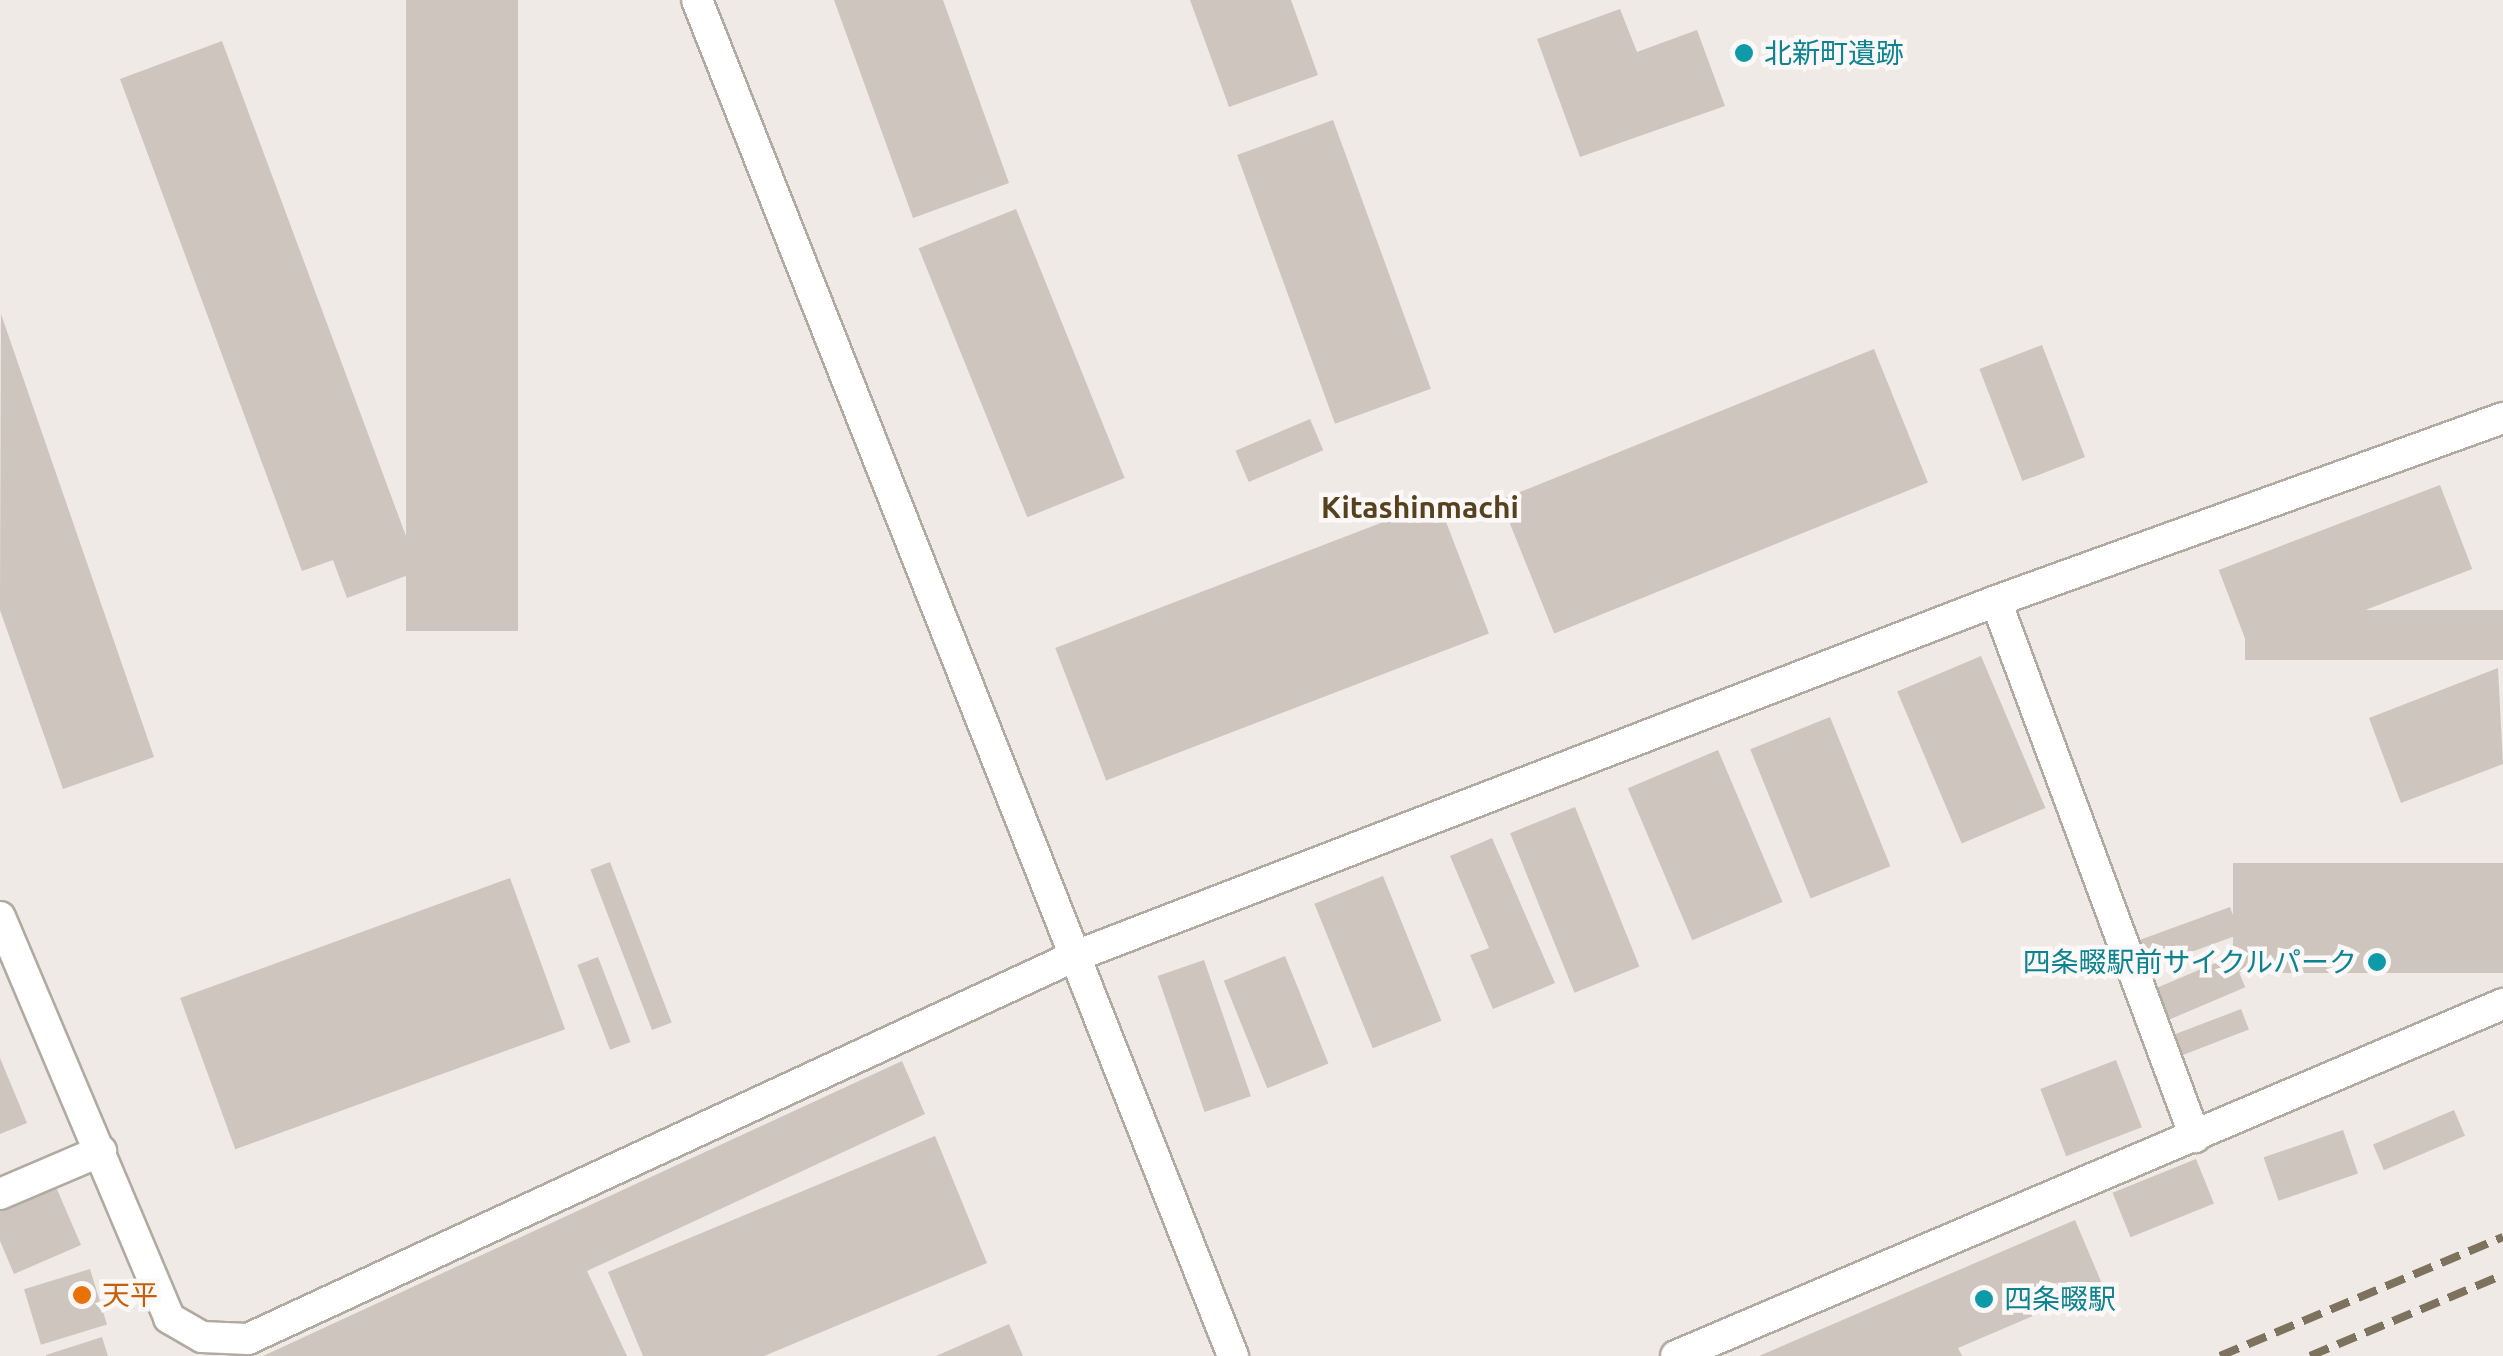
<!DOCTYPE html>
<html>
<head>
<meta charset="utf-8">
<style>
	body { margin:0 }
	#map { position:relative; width:2503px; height:1356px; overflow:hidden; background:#efeae6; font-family:Ubuntu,"Noto Sans JP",sans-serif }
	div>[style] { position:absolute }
	.building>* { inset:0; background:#cdc5be; transform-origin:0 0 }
	.roads { filter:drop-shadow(2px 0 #b1aaa0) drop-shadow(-2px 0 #b1aaa0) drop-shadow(0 2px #b1aaa0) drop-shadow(0 -2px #b1aaa0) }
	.minor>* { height:30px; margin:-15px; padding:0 15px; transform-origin:15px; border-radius:15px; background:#fff }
	.rail>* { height:8px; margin-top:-4px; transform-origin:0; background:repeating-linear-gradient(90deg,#7d725e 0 20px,transparent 0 30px) }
	.dots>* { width:28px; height:28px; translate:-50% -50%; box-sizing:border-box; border:5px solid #fbf8f7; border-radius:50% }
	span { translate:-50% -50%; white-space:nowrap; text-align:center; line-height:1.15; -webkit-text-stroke:9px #fbf8f7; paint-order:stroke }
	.culture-label { font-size:28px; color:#0d838f }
	.left { translate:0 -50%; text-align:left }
	.right { translate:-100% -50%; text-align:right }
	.food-label { font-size:28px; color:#c56008 }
	.neighbourhood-label { font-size:30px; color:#56421e; font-weight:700 }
</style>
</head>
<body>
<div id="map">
	<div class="building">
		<i style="left:406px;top:0;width:112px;height:631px"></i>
		<i style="clip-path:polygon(834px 0,943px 0,1009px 183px,913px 218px)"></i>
		<i style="clip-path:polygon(1190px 0,1291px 0,1318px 75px,1229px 107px)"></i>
		<i style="clip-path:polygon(1620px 9px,1637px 52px,1697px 30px,1725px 106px,1580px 157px,1537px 39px)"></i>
		<i style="clip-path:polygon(222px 41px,419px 571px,347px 598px,333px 560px,302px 571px,120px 79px)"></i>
		<i style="left:1333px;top:120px;width:286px;height:102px;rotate:70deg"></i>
		<i style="left:1016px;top:209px;width:290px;height:105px;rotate:68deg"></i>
		<i style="clip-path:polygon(1px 314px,154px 757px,63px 789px,0 610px)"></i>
		<i style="left:2042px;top:345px;width:120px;height:67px;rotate:69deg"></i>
		<i style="left:1874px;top:349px;width:144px;height:403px;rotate:68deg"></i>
		<i style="left:1310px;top:419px;width:34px;height:81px;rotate:67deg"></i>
		<i style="left:2440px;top:485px;width:90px;height:237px;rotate:69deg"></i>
		<i style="left:1438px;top:501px;width:142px;height:410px;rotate:69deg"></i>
		<i style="left:2503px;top:610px;width:50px;height:258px;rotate:90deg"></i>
		<i style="left:1981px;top:656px;width:165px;height:91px;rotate:67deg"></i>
		<i style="clip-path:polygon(2498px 668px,2503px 764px,2401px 803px,2369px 718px)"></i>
		<i style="left:1830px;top:717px;width:161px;height:86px;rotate:68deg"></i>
		<i style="left:1718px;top:750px;width:165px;height:98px;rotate:67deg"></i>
		<i style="left:1575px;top:807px;width:172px;height:70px;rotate:68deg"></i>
		<i style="clip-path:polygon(1492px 838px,1555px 983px,1493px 1009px,1470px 955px,1489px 948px,1450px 856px)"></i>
		<i style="left:610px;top:862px;width:172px;height:21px;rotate:69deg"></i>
		<i style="left:2503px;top:863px;width:110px;height:270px;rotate:90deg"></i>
		<i style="left:1383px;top:876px;width:156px;height:74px;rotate:68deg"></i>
		<i style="left:510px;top:878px;width:161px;height:351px;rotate:70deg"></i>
		<i style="left:2230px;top:907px;width:29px;height:97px;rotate:70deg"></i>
		<i style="left:1285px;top:956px;width:116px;height:66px;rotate:68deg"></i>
		<i style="left:2232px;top:956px;width:34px;height:84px;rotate:67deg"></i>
		<i style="left:598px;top:957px;width:91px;height:22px;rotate:69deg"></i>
		<i style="left:1204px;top:960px;width:144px;height:49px;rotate:71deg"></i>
		<i style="left:2241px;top:1009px;width:22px;height:77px;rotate:69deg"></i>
		<i style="clip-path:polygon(0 1058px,27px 1123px,0 1134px)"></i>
		<i style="left:2116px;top:1060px;width:72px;height:81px;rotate:69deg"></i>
		<i style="clip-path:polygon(902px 1061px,925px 1114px,587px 1271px,627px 1356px,263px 1356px)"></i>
		<i style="left:2454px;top:1110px;width:28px;height:88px;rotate:67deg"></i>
		<i style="left:2343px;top:1130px;width:46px;height:84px;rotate:71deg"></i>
		<i style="clip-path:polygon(935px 1136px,987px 1263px,764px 1356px,643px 1356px,608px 1272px)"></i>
		<i style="left:2196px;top:1159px;width:48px;height:90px;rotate:68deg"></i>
		<i style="clip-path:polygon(56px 1187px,81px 1245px,14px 1274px,0 1241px,0 1211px)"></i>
		<i style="clip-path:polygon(2075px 1220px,2103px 1286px,1958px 1348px,1962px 1356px,1759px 1356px)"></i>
		<i style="left:90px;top:1269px;width:58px;height:69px;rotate:73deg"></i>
		<i style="clip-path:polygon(1009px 1324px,1023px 1356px,936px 1356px)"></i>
		<i style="clip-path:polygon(102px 1337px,108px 1356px,46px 1356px,46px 1355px)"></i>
	</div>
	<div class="roads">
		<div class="minor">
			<i style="left:697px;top:0;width:1458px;rotate:68.43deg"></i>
			<i style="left:1996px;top:601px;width:572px;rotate:69.63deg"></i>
			<i style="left:0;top:917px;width:435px;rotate:67.1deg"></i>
			<i style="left:169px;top:1318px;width:38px;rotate:30deg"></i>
			<i style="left:202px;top:1337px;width:46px;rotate:2.5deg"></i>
			<i style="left:248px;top:1339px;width:909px;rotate:-24.85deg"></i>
			<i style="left:1073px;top:957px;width:989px;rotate:-21.09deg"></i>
			<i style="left:1996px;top:601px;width:539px;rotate:-19.85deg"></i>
			<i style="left:0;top:1194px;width:110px;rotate:-23.1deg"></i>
			<i style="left:1676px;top:1356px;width:899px;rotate:-23.06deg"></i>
		</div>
	</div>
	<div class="rail">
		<i style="left:2220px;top:1356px;width:307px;rotate:-22.8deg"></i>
		<i style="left:2310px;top:1356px;width:209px;rotate:-22.8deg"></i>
	</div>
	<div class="dots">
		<i style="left:1744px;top:53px;background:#0f9aa8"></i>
		<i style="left:2377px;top:962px;background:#0f9aa8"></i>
		<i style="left:82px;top:1295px;background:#e8710a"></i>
		<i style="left:1984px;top:1299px;background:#0f9aa8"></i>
	</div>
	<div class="culture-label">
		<span class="left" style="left:1764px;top:53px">北新町遺跡</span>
		<span class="right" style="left:2357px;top:962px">四条畷駅前サイクルパーク</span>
		<span class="left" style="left:2004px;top:1299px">四条畷駅</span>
	</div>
	<div class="food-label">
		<span class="left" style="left:102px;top:1295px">天平</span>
	</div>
	<div class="neighbourhood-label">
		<span style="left:1420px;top:507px">Kitashinmachi</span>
	</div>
</div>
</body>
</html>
